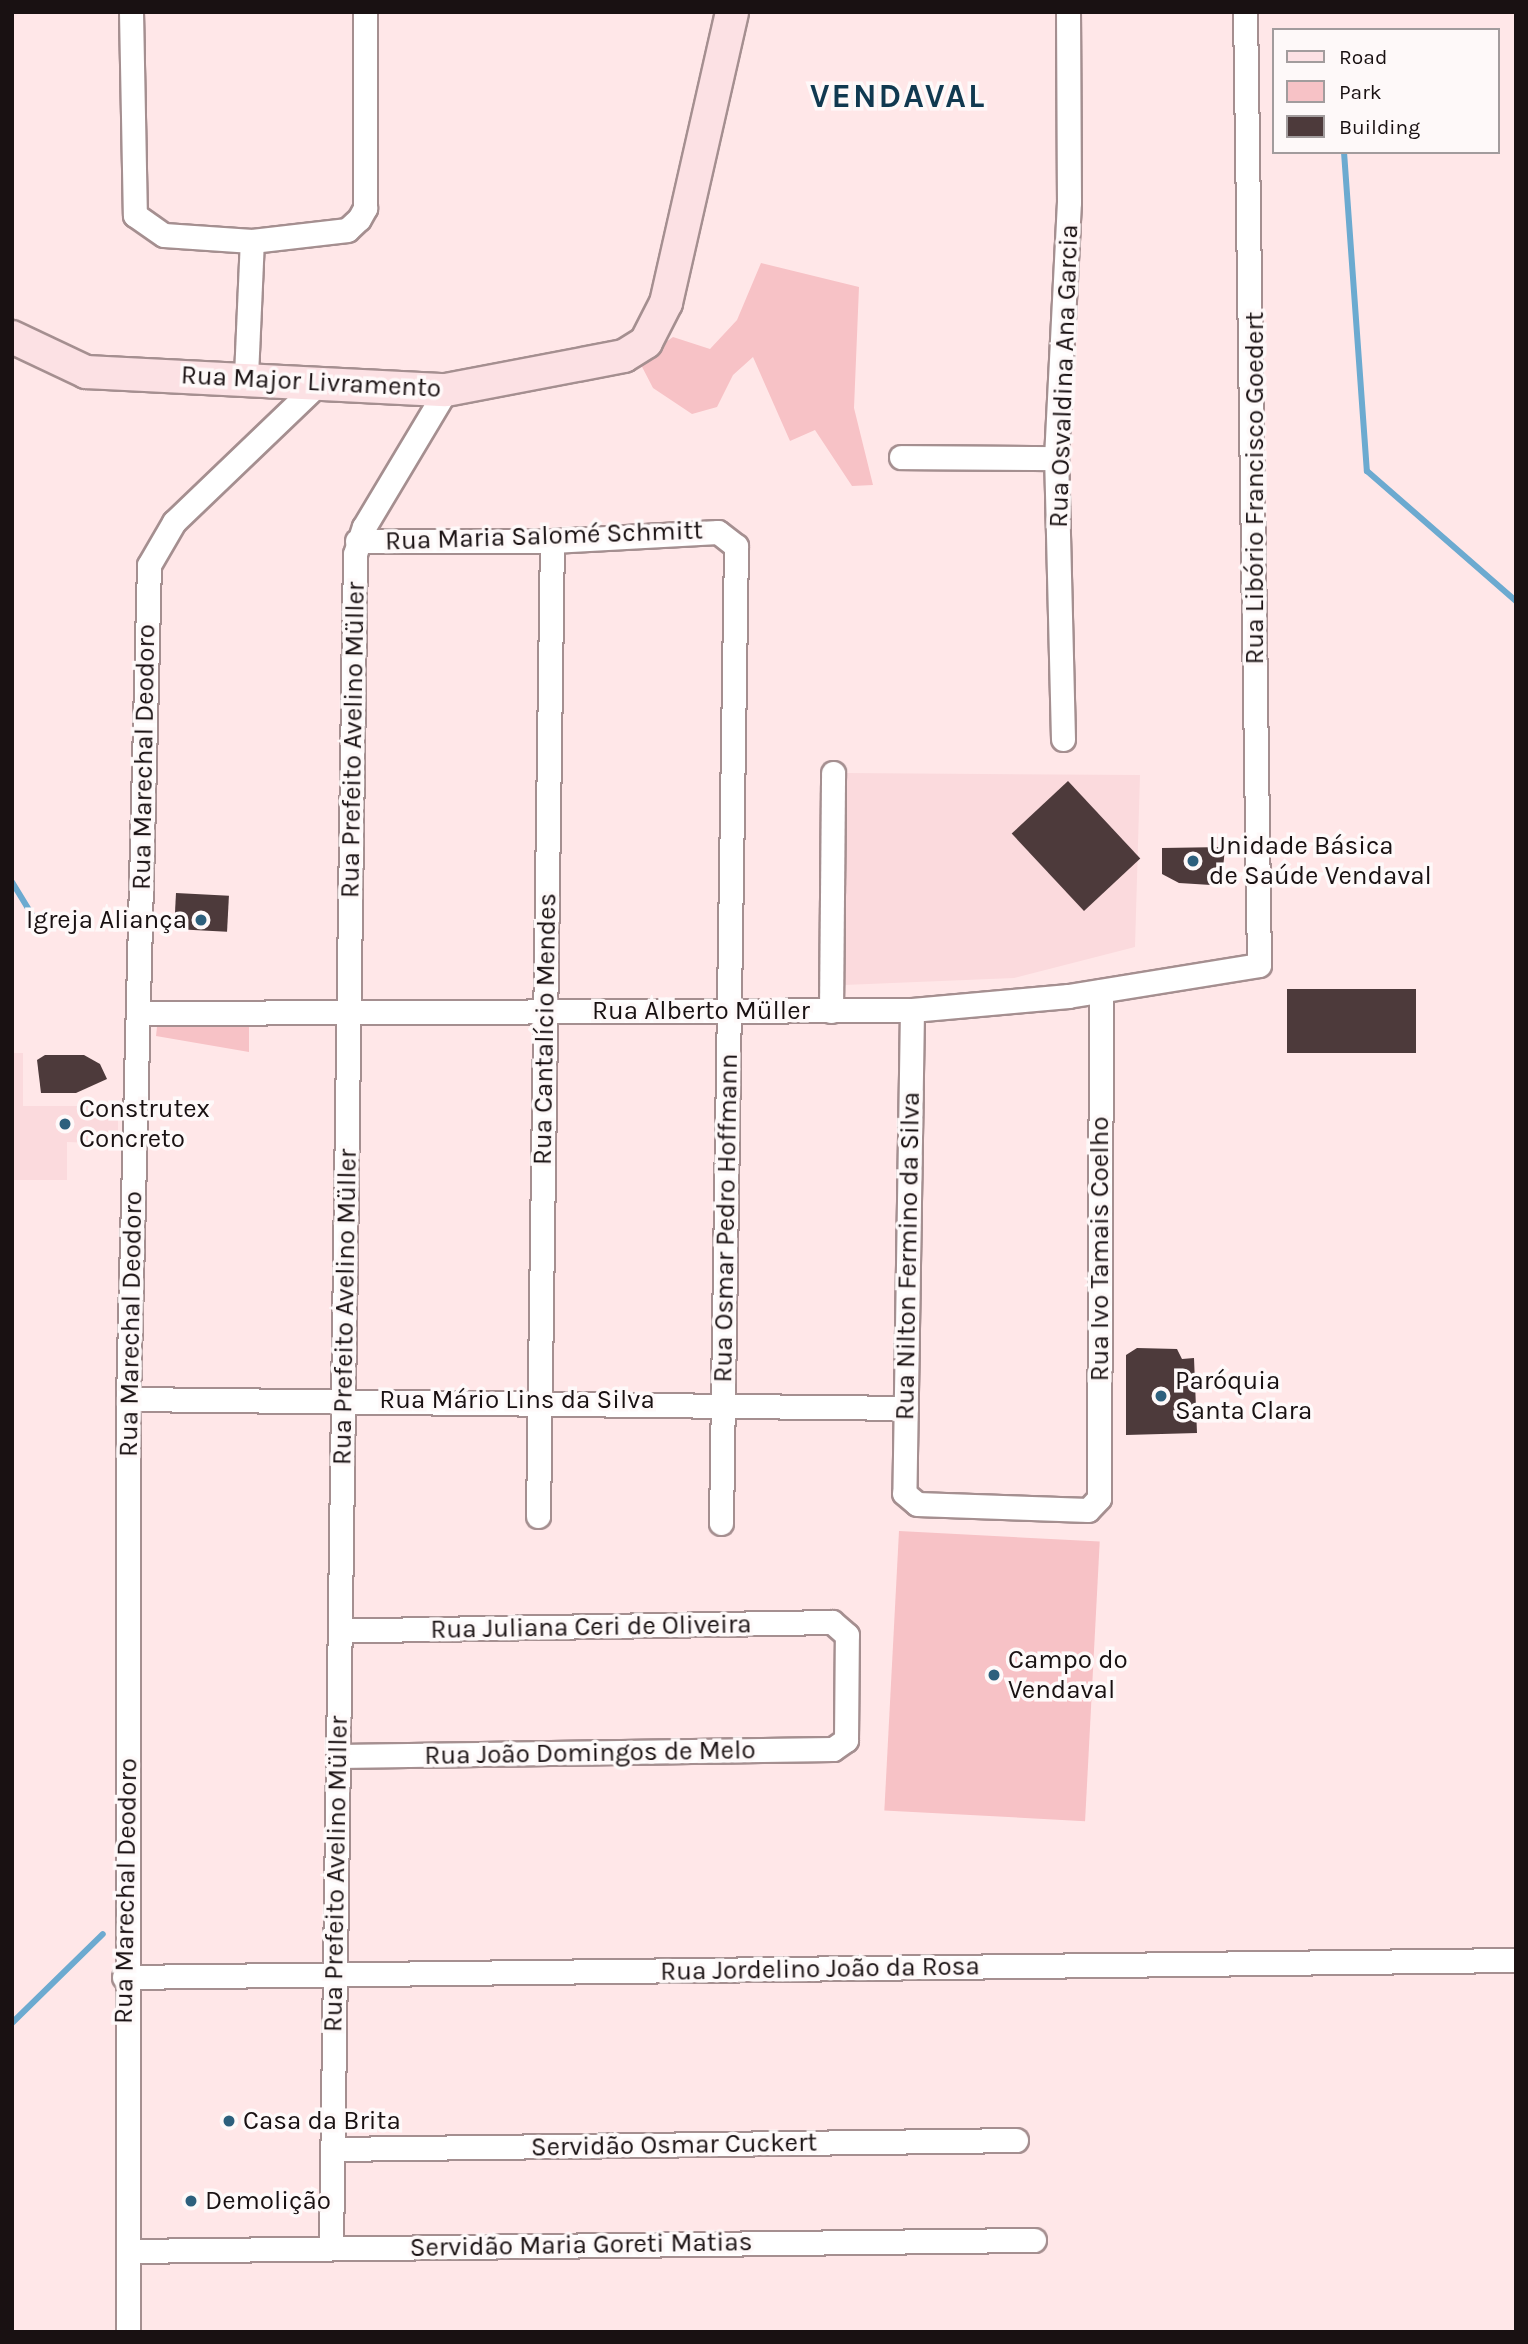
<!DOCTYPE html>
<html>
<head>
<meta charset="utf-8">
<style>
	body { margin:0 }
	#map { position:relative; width:1528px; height:2344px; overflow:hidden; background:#ffe7e8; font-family:Karla,sans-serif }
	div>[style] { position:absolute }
	.built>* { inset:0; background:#fbdadd }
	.green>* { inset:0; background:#f7c2c6; transform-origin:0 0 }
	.stream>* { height:6px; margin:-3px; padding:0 3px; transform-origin:3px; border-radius:3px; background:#6caad0 }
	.building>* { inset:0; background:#4d3a3b; transform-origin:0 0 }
	.roads { filter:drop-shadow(2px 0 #a58f90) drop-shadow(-2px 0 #a58f90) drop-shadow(0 2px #a58f90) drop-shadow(0 -2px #a58f90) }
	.minor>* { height:23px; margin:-11.5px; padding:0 11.5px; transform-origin:11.5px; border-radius:11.5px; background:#fff }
	.secondary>* { height:32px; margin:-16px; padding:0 16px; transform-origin:16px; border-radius:16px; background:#fce1e4 }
	.dots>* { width:19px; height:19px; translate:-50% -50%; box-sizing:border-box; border:4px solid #fef9f9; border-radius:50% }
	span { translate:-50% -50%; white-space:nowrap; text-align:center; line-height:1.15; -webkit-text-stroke:7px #fef9f9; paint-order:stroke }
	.street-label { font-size:26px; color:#191112 }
	.poi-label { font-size:26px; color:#191112 }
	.left { translate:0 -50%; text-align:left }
	.right { translate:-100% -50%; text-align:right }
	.district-label { font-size:33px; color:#103950; font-weight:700; letter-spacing:2px }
	.frame { position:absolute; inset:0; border:14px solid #191112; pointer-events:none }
	.legend { position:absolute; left:1272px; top:28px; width:228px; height:126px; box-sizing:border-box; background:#fef9f9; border:2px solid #a29c9d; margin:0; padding:9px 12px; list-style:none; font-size:21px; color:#191112 }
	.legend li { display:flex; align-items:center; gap:14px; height:35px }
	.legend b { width:35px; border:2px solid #a29c9d }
</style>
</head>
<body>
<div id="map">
	<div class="built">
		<i style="clip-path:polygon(845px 773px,1140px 775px,1135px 947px,1014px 978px,844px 985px)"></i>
		<i style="clip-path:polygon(12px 1053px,23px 1053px,23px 1106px,118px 1106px,118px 1144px,67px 1142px,67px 1180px,12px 1180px)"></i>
	</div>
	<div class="green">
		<i style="clip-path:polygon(761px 263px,859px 287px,854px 408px,873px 485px,852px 486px,815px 430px,790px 441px,753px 357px,733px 375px,717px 407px,692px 414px,653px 388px,639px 361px,673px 337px,710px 349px,737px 320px)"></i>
		<i style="clip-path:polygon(249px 1025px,249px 1052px,156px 1036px,157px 1027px)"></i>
		<i style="left:899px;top:1531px;width:201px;height:280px;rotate:3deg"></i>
	</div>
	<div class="stream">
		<i style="left:1344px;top:152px;width:320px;rotate:85.9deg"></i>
		<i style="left:1367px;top:471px;width:198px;rotate:41.1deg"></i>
		<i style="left:12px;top:882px;width:54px;rotate:58.7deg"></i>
		<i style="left:12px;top:2023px;width:127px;rotate:-44.4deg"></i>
	</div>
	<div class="building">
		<i style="left:1068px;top:781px;width:106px;height:77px;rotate:47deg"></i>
		<i style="clip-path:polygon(1225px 847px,1222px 880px,1211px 885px,1179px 883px,1162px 874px,1162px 848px)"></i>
		<i style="left:176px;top:893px;width:53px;height:36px;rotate:3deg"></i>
		<i style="left:1287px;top:989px;width:129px;height:64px"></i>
		<i style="clip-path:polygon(45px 1055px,84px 1055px,100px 1064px,107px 1079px,76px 1093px,41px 1093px,37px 1060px)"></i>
		<i style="clip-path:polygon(1137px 1348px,1177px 1349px,1182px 1359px,1194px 1358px,1197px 1433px,1126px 1435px,1126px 1355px)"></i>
	</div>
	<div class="roads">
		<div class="minor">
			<i style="left:131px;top:12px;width:203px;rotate:88.9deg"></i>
			<i style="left:135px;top:215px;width:35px;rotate:35deg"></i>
			<i style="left:164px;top:235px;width:88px;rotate:3.9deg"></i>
			<i style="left:252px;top:241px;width:96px;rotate:-6.6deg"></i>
			<i style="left:347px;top:230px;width:16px;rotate:-43deg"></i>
			<i style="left:359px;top:219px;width:13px;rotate:-61deg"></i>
			<i style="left:365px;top:208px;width:196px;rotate:-90deg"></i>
			<i style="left:246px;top:376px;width:135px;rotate:-87.5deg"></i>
			<i style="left:901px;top:457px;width:155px;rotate:0.4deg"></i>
			<i style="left:357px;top:541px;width:195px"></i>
			<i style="left:552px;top:541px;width:166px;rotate:-3.1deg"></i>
			<i style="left:718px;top:532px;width:23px;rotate:38deg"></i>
			<i style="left:736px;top:546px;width:977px;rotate:90.88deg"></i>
			<i style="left:1063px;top:739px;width:281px;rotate:-91.4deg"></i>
			<i style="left:1056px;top:458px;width:256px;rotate:-87.1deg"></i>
			<i style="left:1069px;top:202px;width:190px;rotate:-90.3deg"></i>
			<i style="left:912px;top:1010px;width:483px;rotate:90.9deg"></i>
			<i style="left:904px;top:1493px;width:17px;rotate:40deg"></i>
			<i style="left:917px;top:1504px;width:171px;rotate:2deg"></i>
			<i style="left:1088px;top:1510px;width:16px;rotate:-47deg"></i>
			<i style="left:1099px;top:1498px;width:507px;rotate:-89.77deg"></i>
			<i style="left:831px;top:1011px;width:238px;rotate:-89.5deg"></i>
			<i style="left:138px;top:1013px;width:774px;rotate:-0.22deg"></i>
			<i style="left:912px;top:1010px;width:157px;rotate:-5.1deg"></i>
			<i style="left:1068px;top:996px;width:193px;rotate:-9.2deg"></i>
			<i style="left:1259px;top:965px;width:953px;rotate:-90.84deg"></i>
			<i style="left:128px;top:1399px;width:778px;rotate:0.66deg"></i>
			<i style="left:538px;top:1516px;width:975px;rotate:-89.18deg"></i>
			<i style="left:338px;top:1756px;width:495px;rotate:-0.8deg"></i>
			<i style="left:833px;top:1749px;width:16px;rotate:-35deg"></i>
			<i style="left:846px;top:1740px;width:105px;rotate:-89.5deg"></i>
			<i style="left:847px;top:1635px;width:20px;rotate:-139deg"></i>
			<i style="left:832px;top:1622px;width:492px;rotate:179deg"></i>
			<i style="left:124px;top:1977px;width:1392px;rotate:-0.7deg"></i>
			<i style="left:333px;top:2149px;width:683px;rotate:-0.75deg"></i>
			<i style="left:331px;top:2248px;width:1694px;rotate:-89.19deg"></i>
			<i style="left:355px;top:554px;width:28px;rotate:-72deg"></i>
			<i style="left:364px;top:527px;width:160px;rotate:-59.1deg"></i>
			<i style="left:128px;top:2251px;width:906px;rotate:-0.7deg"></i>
			<i style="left:128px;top:2332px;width:933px;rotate:-90deg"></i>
			<i style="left:128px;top:1399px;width:834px;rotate:-88.56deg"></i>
			<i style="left:149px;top:565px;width:50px;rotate:-59.8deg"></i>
			<i style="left:174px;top:522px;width:198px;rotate:-43.8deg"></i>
		</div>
		<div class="secondary">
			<i style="left:12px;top:337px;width:82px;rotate:25.3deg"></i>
			<i style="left:86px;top:372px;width:360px;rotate:2.9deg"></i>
			<i style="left:446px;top:390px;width:181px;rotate:-10.8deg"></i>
			<i style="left:624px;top:356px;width:26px;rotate:-32deg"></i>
			<i style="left:646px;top:342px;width:44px;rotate:-62.9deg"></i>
			<i style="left:666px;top:303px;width:298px;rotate:-77.2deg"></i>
		</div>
	</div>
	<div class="dots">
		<i style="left:1193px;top:861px;background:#2d607d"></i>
		<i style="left:201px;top:920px;background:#2d607d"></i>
		<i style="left:65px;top:1124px;background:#2d607d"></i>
		<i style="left:1161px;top:1396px;background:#2d607d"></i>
		<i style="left:994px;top:1675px;background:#2d607d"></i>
		<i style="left:229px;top:2121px;background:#2d607d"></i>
		<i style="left:191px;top:2201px;background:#2d607d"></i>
	</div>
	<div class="street-label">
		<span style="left:1064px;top:376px;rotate:-88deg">Rua Osvaldina Ana Garcia</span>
		<span style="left:311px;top:382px;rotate:3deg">Rua Major Livramento</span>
		<span style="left:1255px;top:488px;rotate:-90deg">Rua Libório Francisco Goedert</span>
		<span style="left:544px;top:536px;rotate:-2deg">Rua Maria Salomé Schmitt</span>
		<span style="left:353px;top:740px;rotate:-89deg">Rua Prefeito Avelino Müller</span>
		<span style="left:144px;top:757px;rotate:-89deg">Rua Marechal Deodoro</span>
		<span style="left:701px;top:1011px">Rua Alberto Müller</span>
		<span style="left:545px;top:1029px;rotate:-89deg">Rua Cantalício Mendes</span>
		<span style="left:726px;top:1218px;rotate:-89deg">Rua Osmar Pedro Hoffmann</span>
		<span style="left:1100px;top:1249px;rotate:-90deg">Rua Ivo Tamais Coelho</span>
		<span style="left:908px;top:1256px;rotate:-89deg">Rua Nilton Fermino da Silva</span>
		<span style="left:345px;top:1307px;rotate:-89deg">Rua Prefeito Avelino Müller</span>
		<span style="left:131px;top:1324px;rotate:-89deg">Rua Marechal Deodoro</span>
		<span style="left:517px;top:1400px">Rua Mário Lins da Silva</span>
		<span style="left:591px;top:1627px;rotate:-1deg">Rua Juliana Ceri de Oliveira</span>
		<span style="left:590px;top:1753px;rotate:-1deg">Rua João Domingos de Melo</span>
		<span style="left:336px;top:1874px;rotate:-89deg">Rua Prefeito Avelino Müller</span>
		<span style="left:126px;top:1891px;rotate:-89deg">Rua Marechal Deodoro</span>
		<span style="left:820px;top:1969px;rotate:-1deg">Rua Jordelino João da Rosa</span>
		<span style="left:674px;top:2145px;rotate:-1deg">Servidão Osmar Cuckert</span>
		<span style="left:581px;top:2245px;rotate:-1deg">Servidão Maria Goreti Matias</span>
	</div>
	<div class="poi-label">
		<span class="left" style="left:1209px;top:861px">Unidade Básica<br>de Saúde Vendaval</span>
		<span class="right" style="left:187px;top:920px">Igreja Aliança</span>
		<span class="left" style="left:79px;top:1124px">Construtex<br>Concreto</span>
		<span class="left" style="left:1175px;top:1396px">Paróquia<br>Santa Clara</span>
		<span class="left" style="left:1008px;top:1675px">Campo do<br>Vendaval</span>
		<span class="left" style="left:243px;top:2121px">Casa da Brita</span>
		<span class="left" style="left:205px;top:2201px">Demolição</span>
	</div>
	<div class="district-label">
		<span style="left:898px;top:97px">VENDAVAL</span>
	</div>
	<div class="frame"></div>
	<ul class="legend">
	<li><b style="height:9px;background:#fce1e4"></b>Road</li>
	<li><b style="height:19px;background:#f7c2c6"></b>Park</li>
	<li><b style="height:19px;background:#4d3a3b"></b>Building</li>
	</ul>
</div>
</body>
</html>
